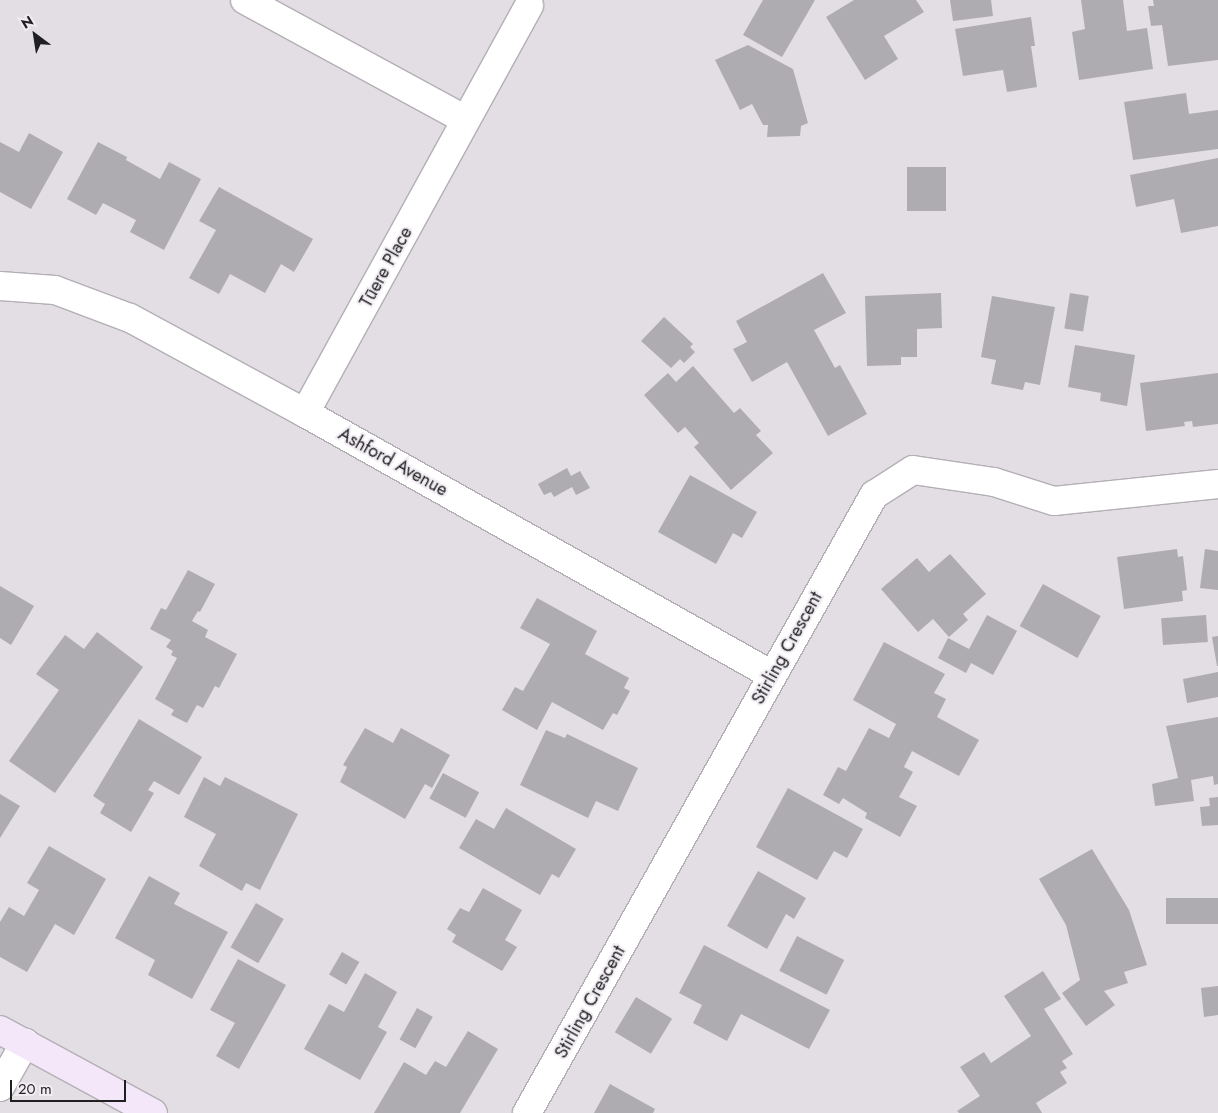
<!DOCTYPE html>
<html>
<head>
<meta charset="utf-8">
<style>
	body { margin:0 }
	#map { position:relative; width:1218px; height:1113px; overflow:hidden; background:#e2dee4; font-family:Jost,sans-serif }
	div>[style] { position:absolute }
	.building>* { inset:0; background:#afacb1; transform-origin:0 0 }
	.roads { filter:drop-shadow(1px 0 #b3afb5) drop-shadow(-1px 0 #b3afb5) drop-shadow(0 1px #b3afb5) drop-shadow(0 -1px #b3afb5) }
	.street>* { height:28px; margin:-14px; padding:0 14px; transform-origin:14px; border-radius:14px; background:#fff }
	.secondary>* { height:28px; margin:-14px; padding:0 14px; transform-origin:14px; border-radius:14px; background:#f4e7fa }
	span { translate:-50% -50%; white-space:nowrap; text-align:center; line-height:1.15; -webkit-text-stroke:4px #f0ecf2; paint-order:stroke }
	.street-label { font-size:18px; color:#201f21 }
	.north { position:absolute; left:10px; top:10px; width:50px; height:50px; -webkit-text-stroke:4px #f0ecf2; paint-order:stroke; rotate:329deg; font-size:14px; font-weight:700; line-height:20px; text-align:center; color:#201f21 }
	.north::after { content:''; display:block; margin:auto; width:18px; height:22px; background:#201f21; clip-path:polygon(50% 0,100% 100%,50% 72%,0 100%) }
	.scale { position:absolute; left:10px; top:1080px; width:116px; height:22px; box-sizing:border-box; border:2px solid #201f21; border-top:0; padding-left:6px; font-size:15px; line-height:18px; white-space:nowrap; color:#201f21; -webkit-text-stroke:4px #f0ecf2; paint-order:stroke }
</style>
</head>
<body>
<div id="map">
	<div class="building">
		<i style="clip-path:polygon(763px 0,815px 0,782px 57px,743px 35px)"></i>
		<i style="clip-path:polygon(854px 0,916px 0,924px 12px,884px 36px,898px 59px,865px 80px,826px 17px)"></i>
		<i style="clip-path:polygon(950px 0,991px 0,993px 16px,953px 21px)"></i>
		<i style="clip-path:polygon(1081px 0,1123px 0,1127px 31px,1147px 28px,1153px 69px,1079px 80px,1072px 32px,1085px 29px)"></i>
		<i style="clip-path:polygon(1153px 0,1218px 0,1218px 60px,1168px 66px,1162px 25px,1151px 26px,1148px 6px,1154px 6px)"></i>
		<i style="clip-path:polygon(1031px 17px,1035px 46px,1031px 46px,1037px 87px,1007px 92px,1003px 70px,963px 76px,955px 29px)"></i>
		<i style="clip-path:polygon(748px 45px,793px 69px,808px 123px,801px 126px,800px 136px,767px 137px,768px 125px,763px 125px,752px 104px,740px 110px,715px 60px)"></i>
		<i style="clip-path:polygon(1186px 93px,1189px 114px,1218px 110px,1218px 149px,1133px 160px,1124px 102px)"></i>
		<i style="clip-path:polygon(29px 133px,63px 152px,31px 209px,0 192px,0 142px,19px 152px)"></i>
		<i style="clip-path:polygon(98px 142px,127px 157px,126px 160px,160px 179px,169px 162px,201px 179px,164px 250px,130px 232px,136px 220px,103px 203px,96px 215px,67px 199px)"></i>
		<i style="clip-path:polygon(1218px 158px,1218px 226px,1181px 233px,1174px 199px,1136px 207px,1130px 175px)"></i>
		<i style="left:907px;top:167px;width:39px;height:44px"></i>
		<i style="clip-path:polygon(219px 187px,313px 239px,294px 272px,281px 264px,265px 293px,230px 274px,219px 294px,189px 278px,216px 230px,199px 221px)"></i>
		<i style="clip-path:polygon(823px 273px,846px 313px,814px 330px,835px 368px,840px 365px,867px 414px,828px 436px,787px 362px,752px 382px,733px 349px,747px 342px,736px 321px)"></i>
		<i style="clip-path:polygon(941px 293px,942px 328px,917px 329px,917px 357px,901px 357px,901px 365px,867px 366px,865px 296px)"></i>
		<i style="left:1070px;top:293px;width:19px;height:36px;rotate:9deg"></i>
		<i style="clip-path:polygon(992px 296px,1055px 307px,1040px 385px,1025px 382px,1023px 390px,991px 384px,996px 360px,981px 357px)"></i>
		<i style="clip-path:polygon(664px 317px,693px 344px,690px 347px,695px 352px,684px 363px,680px 359px,671px 368px,641px 341px)"></i>
		<i style="clip-path:polygon(1075px 345px,1135px 355px,1127px 406px,1100px 401px,1101px 393px,1068px 387px)"></i>
		<i style="clip-path:polygon(693px 366px,734px 413px,740px 408px,761px 431px,756px 435px,773px 453px,731px 490px,694px 447px,699px 443px,685px 427px,678px 433px,644px 395px,668px 373px,676px 382px)"></i>
		<i style="clip-path:polygon(1218px 373px,1218px 424px,1193px 427px,1192px 421px,1184px 422px,1185px 426px,1146px 431px,1140px 383px)"></i>
		<i style="clip-path:polygon(567px 468px,571px 476px,580px 471px,590px 488px,576px 495px,572px 487px,554px 497px,551px 492px,544px 495px,538px 484px)"></i>
		<i style="clip-path:polygon(690px 475px,757px 512px,742px 538px,733px 533px,716px 564px,658px 532px)"></i>
		<i style="clip-path:polygon(1177px 549px,1178px 557px,1183px 556px,1187px 590px,1182px 591px,1183px 601px,1124px 609px,1117px 557px)"></i>
		<i style="clip-path:polygon(1205px 549px,1218px 551px,1218px 590px,1200px 588px)"></i>
		<i style="clip-path:polygon(950px 554px,986px 594px,963px 614px,968px 620px,949px 637px,933px 619px,918px 632px,881px 589px,917px 558px,929px 572px)"></i>
		<i style="clip-path:polygon(188px 570px,215px 584px,200px 612px,198px 611px,192px 621px,208px 630px,205px 637px,237px 654px,219px 688px,215px 686px,203px 708px,197px 705px,187px 723px,171px 715px,174px 710px,155px 699px,177px 658px,171px 655px,173px 651px,166px 647px,171px 640px,150px 629px,161px 608px,166px 610px)"></i>
		<i style="left:1043px;top:584px;width:66px;height:48px;rotate:29deg"></i>
		<i style="clip-path:polygon(0 586px,34px 606px,11px 645px,0 638px)"></i>
		<i style="clip-path:polygon(537px 598px,597px 631px,585px 654px,629px 678px,624px 688px,630px 691px,617px 715px,613px 713px,603px 730px,552px 702px,537px 730px,502px 710px,515px 687px,523px 691px,550px 644px,520px 628px)"></i>
		<i style="clip-path:polygon(987px 615px,1017px 631px,993px 675px,971px 663px,966px 673px,938px 658px,948px 638px,969px 649px)"></i>
		<i style="left:1206px;top:615px;width:27px;height:45px;rotate:86deg"></i>
		<i style="clip-path:polygon(97px 632px,143px 667px,55px 793px,9px 761px,59px 690px,36px 674px,65px 635px,84px 649px)"></i>
		<i style="clip-path:polygon(1218px 636px,1218px 666px,1217px 666px,1212px 637px)"></i>
		<i style="clip-path:polygon(884px 642px,945px 674px,934px 693px,946px 699px,937px 717px,979px 740px,959px 776px,912px 751px,904px 767px,913px 772px,899px 797px,917px 806px,900px 837px,865px 818px,867px 813px,843px 798px,839px 804px,823px 795px,838px 767px,846px 771px,869px 728px,889px 738px,896px 724px,853px 700px)"></i>
		<i style="clip-path:polygon(1218px 672px,1218px 697px,1187px 703px,1183px 679px)"></i>
		<i style="clip-path:polygon(1218px 717px,1218px 784px,1214px 785px,1213px 776px,1191px 780px,1194px 801px,1155px 806px,1152px 784px,1178px 778px,1166px 726px)"></i>
		<i style="clip-path:polygon(139px 719px,202px 757px,179px 795px,154px 781px,148px 790px,154px 793px,131px 832px,100px 813px,105px 804px,93px 796px)"></i>
		<i style="clip-path:polygon(365px 728px,393px 743px,401px 728px,450px 755px,432px 788px,425px 784px,405px 819px,340px 782px,347px 767px,343px 765px)"></i>
		<i style="clip-path:polygon(546px 730px,565px 738px,567px 734px,638px 768px,618px 811px,596px 801px,588px 818px,520px 785px)"></i>
		<i style="left:443px;top:773px;width:41px;height:29px;rotate:28deg"></i>
		<i style="clip-path:polygon(204px 777px,220px 786px,225px 777px,298px 814px,260px 890px,246px 883px,242px 891px,199px 866px,216px 834px,184px 817px)"></i>
		<i style="clip-path:polygon(788px 788px,863px 829px,847px 858px,834px 851px,817px 880px,756px 847px)"></i>
		<i style="clip-path:polygon(0 794px,20px 806px,0 838px)"></i>
		<i style="clip-path:polygon(1218px 797px,1218px 825px,1202px 826px,1200px 807px,1210px 806px,1209px 798px)"></i>
		<i style="clip-path:polygon(506px 808px,576px 849px,559px 878px,552px 874px,540px 895px,459px 848px,476px 819px,494px 829px)"></i>
		<i style="clip-path:polygon(49px 846px,106px 879px,74px 935px,55px 924px,27px 972px,0 957px,0 922px,9px 907px,24px 916px,39px 890px,27px 883px)"></i>
		<i style="clip-path:polygon(1092px 849px,1129px 910px,1147px 965px,1124px 972px,1128px 983px,1104px 991px,1115px 1005px,1086px 1026px,1062px 993px,1080px 980px,1066px 925px,1039px 879px)"></i>
		<i style="clip-path:polygon(758px 871px,806px 898px,794px 919px,786px 914px,767px 949px,727px 926px)"></i>
		<i style="clip-path:polygon(149px 876px,180px 893px,174px 904px,228px 932px,192px 999px,148px 975px,155px 960px,115px 938px)"></i>
		<i style="clip-path:polygon(483px 888px,522px 910px,505px 940px,517px 947px,502px 971px,452px 942px,456px 935px,447px 929px,460px 908px,469px 912px)"></i>
		<i style="left:1218px;top:898px;width:26px;height:52px;rotate:90deg"></i>
		<i style="left:256px;top:903px;width:32px;height:51px;rotate:30deg"></i>
		<i style="left:797px;top:936px;width:53px;height:39px;rotate:27deg"></i>
		<i style="clip-path:polygon(704px 945px,830px 1010px,809px 1049px,741px 1014px,727px 1041px,693px 1023px,702px 1005px,679px 993px)"></i>
		<i style="left:342px;top:952px;width:20px;height:26px;rotate:30deg"></i>
		<i style="clip-path:polygon(238px 959px,286px 985px,239px 1069px,216px 1056px,235px 1023px,210px 1010px)"></i>
		<i style="clip-path:polygon(1043px 971px,1061px 999px,1044px 1009px,1073px 1054px,1062px 1061px,1067px 1068px,1060px 1072px,1067px 1083px,1036px 1103px,1042px 1113px,959px 1113px,957px 1111px,980px 1096px,960px 1067px,984px 1052px,991px 1063px,1031px 1036px,1004px 996px)"></i>
		<i style="clip-path:polygon(365px 973px,397px 992px,378px 1027px,387px 1032px,360px 1080px,304px 1049px,329px 1004px,344px 1012px)"></i>
		<i style="clip-path:polygon(1218px 986px,1218px 1015px,1204px 1017px,1201px 988px)"></i>
		<i style="left:636px;top:997px;width:42px;height:41px;rotate:31deg"></i>
		<i style="left:417px;top:1008px;width:18px;height:36px;rotate:29deg"></i>
		<i style="clip-path:polygon(468px 1031px,498px 1049px,460px 1113px,374px 1113px,404px 1062px,426px 1075px,435px 1061px,446px 1067px)"></i>
		<i style="clip-path:polygon(610px 1084px,655px 1109px,653px 1113px,594px 1113px)"></i>
	</div>
	<div class="roads">
		<div class="street">
			<i style="left:245px;top:0;width:251px;rotate:28.5deg"></i>
			<i style="left:0;top:286px;width:55px;rotate:4.2deg"></i>
			<i style="left:55px;top:290px;width:80px;rotate:20.5deg"></i>
			<i style="left:130px;top:318px;width:199px;rotate:28.5deg"></i>
			<i style="left:305px;top:413px;width:535px;rotate:29.29deg"></i>
			<i style="left:305px;top:413px;width:465px;rotate:-61.2deg"></i>
			<i style="left:0;top:1087px;width:51px;rotate:-60.4deg"></i>
			<i style="left:527px;top:1113px;width:709px;rotate:-60.69deg"></i>
			<i style="left:874px;top:495px;width:46px;rotate:-32.7deg"></i>
			<i style="left:913px;top:470px;width:82px;rotate:8.4deg"></i>
			<i style="left:994px;top:482px;width:63px;rotate:17.6deg"></i>
			<i style="left:1054px;top:501px;width:165px;rotate:-5.9deg"></i>
		</div>
		<div class="secondary">
			<i style="left:0;top:1030px;width:174px;rotate:28.5deg"></i>
		</div>
	</div>
	<div class="street-label">
		<span style="left:386px;top:267px;rotate:-61deg">Tūere Place</span>
		<span style="left:393px;top:462px;rotate:29deg">Ashford Avenue</span>
		<span style="left:787px;top:648px;rotate:-61deg">Stirling Crescent</span>
		<span style="left:590px;top:1002px;rotate:-61deg">Stirling Crescent</span>
	</div>
	<div class="north">N</div>
	<div class="scale">20 m</div>
</div>
</body>
</html>
